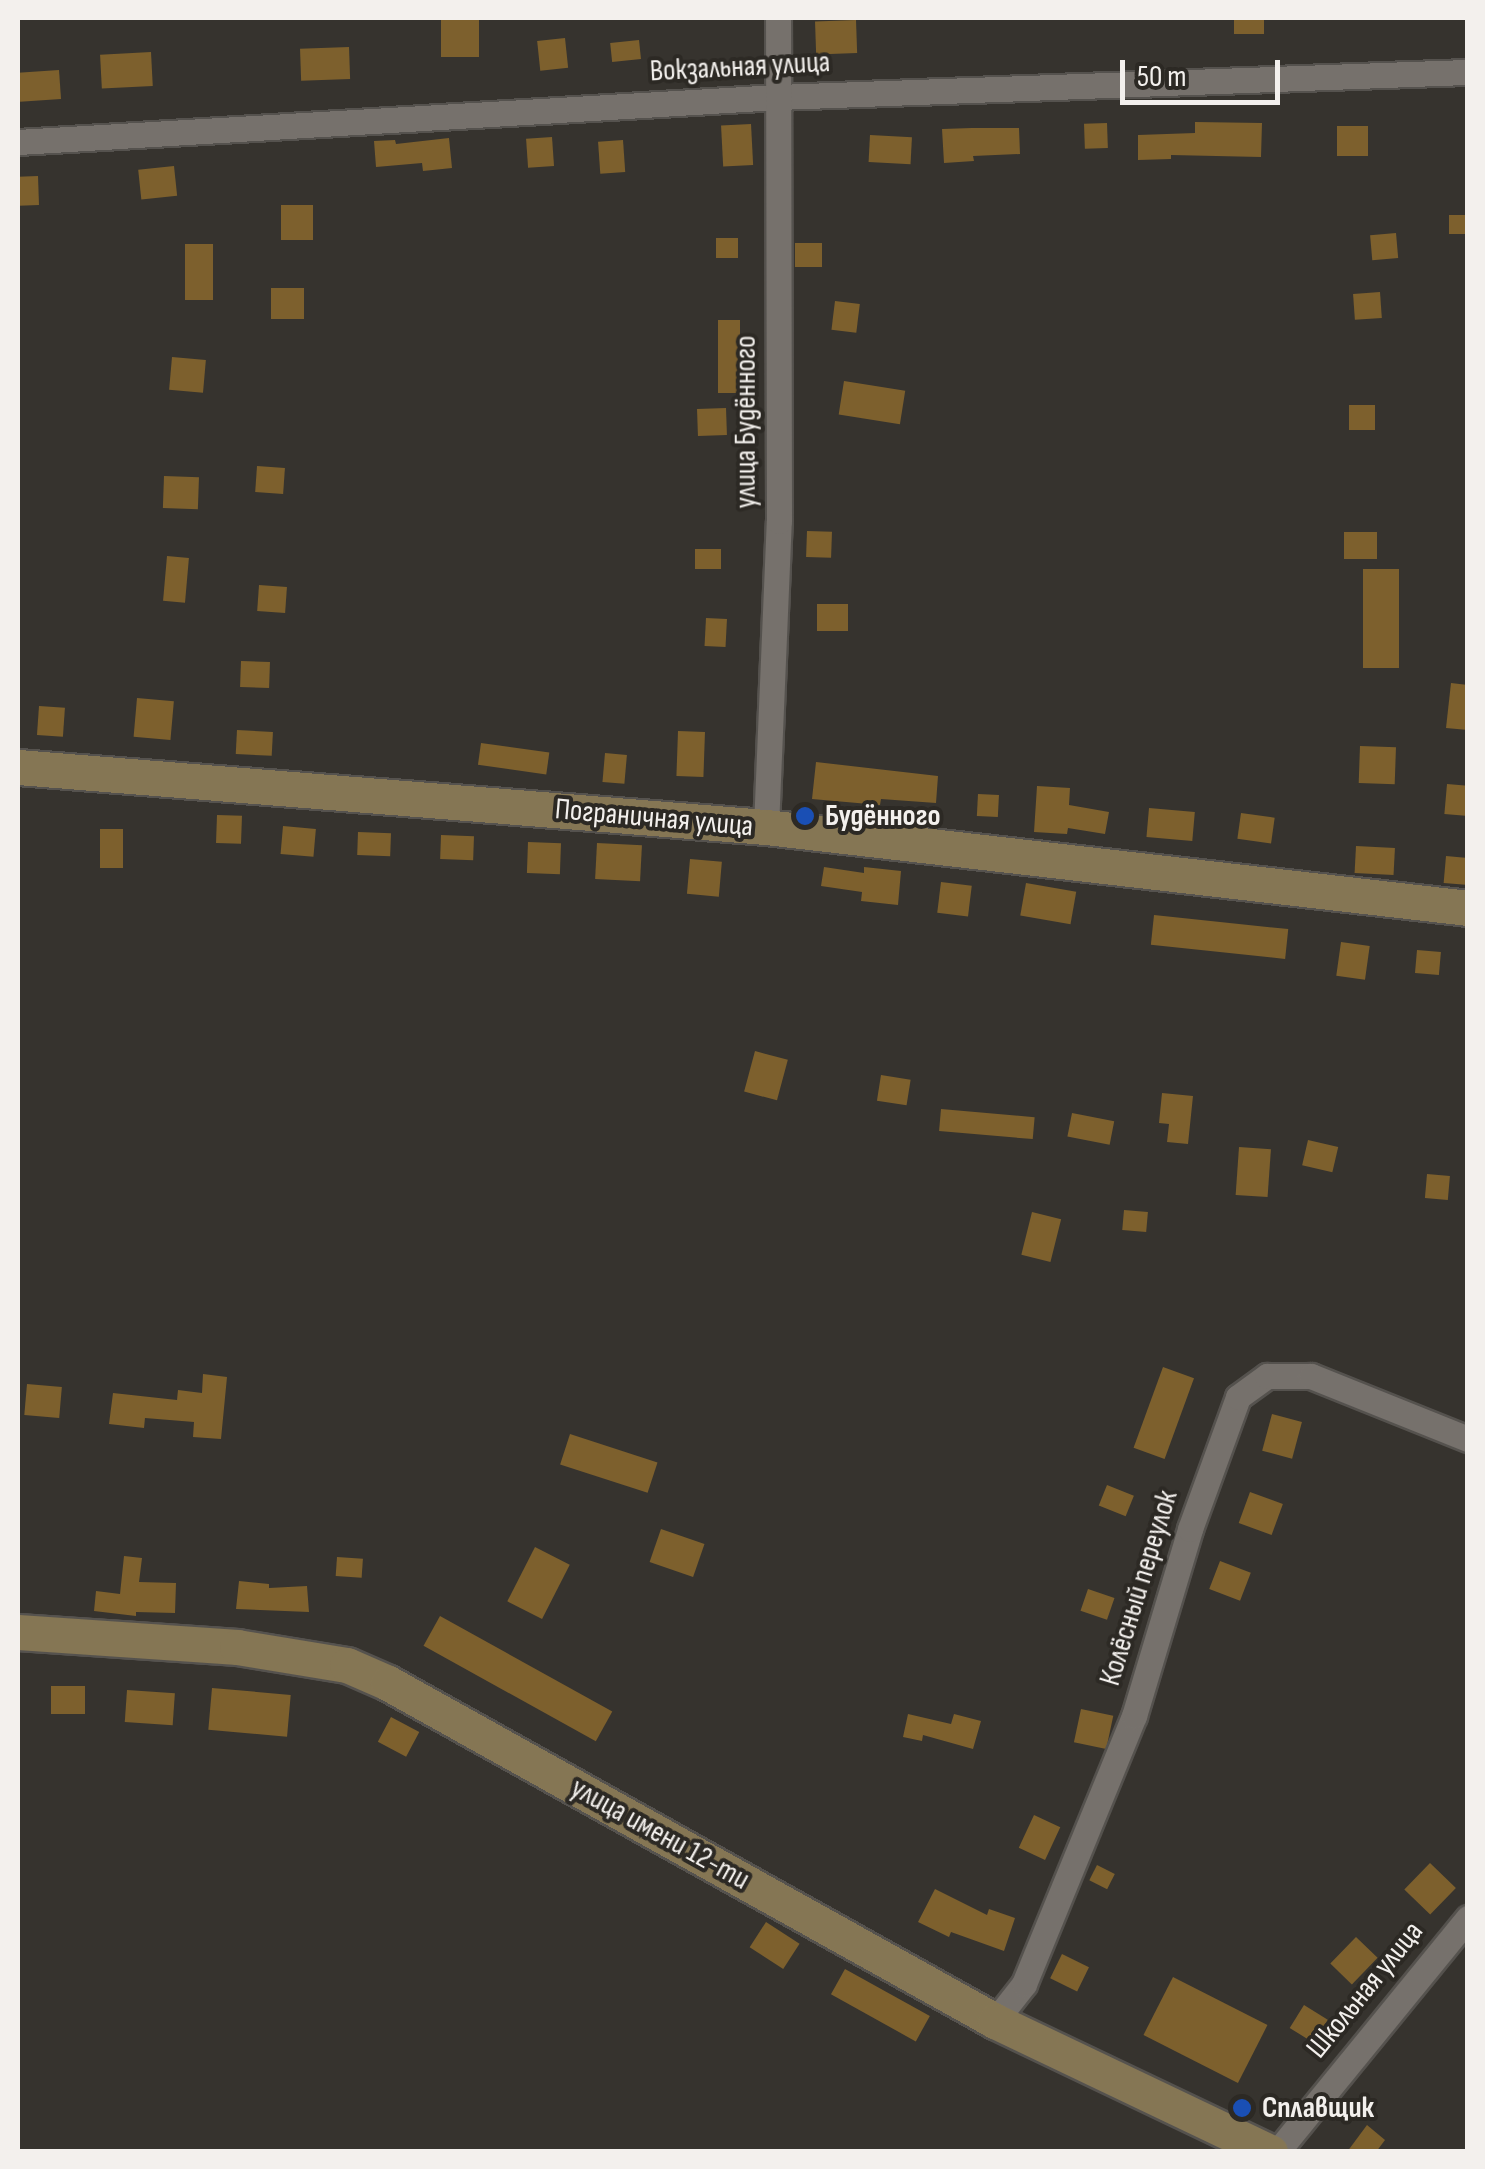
<!DOCTYPE html>
<html>
<head>
<meta charset="utf-8">
<style>
	body { margin:0 }
	#map { position:relative; width:1485px; height:2169px; overflow:hidden; background:#36332e; font-family:"Sofia Sans Condensed",sans-serif }
	div>[style] { position:absolute }
	.building>* { inset:0; background:#7d602d; transform-origin:0 0 }
	.roads { filter:drop-shadow(2px 0 #55524e) drop-shadow(-2px 0 #55524e) drop-shadow(0 2px #55524e) drop-shadow(0 -2px #55524e) }
	.street>* { height:25px; margin:-12.5px; padding:0 12.5px; transform-origin:12.5px; border-radius:12.5px; background:#76716c }
	.secondary>* { height:35px; margin:-17.5px; padding:0 17.5px; transform-origin:17.5px; border-radius:17.5px; background:#857654 }
	.dots>* { width:28px; height:28px; translate:-50% -50%; box-sizing:border-box; border:5px solid #2c2924; border-radius:50% }
	span { translate:-50% -50%; white-space:nowrap; text-align:center; line-height:1.15; -webkit-text-stroke:8px #2c2924; paint-order:stroke }
	.street-label { font-size:30px; color:#f3f0ed }
	.poi-label { font-size:30px; color:#f3f0ed; font-weight:700 }
	.left { translate:0 -50%; text-align:left }
	.frame { position:absolute; inset:0; border:20px solid #f3f0ed; pointer-events:none }
	.scale { position:absolute; left:1120px; top:60px; width:160px; height:45px; box-sizing:border-box; border:5px solid #f3f0ed; border-top:0; padding-left:12px; font-size:30px; line-height:35px; white-space:nowrap; color:#f3f0ed; -webkit-text-stroke:8px #2c2924; paint-order:stroke }
</style>
</head>
<body>
<div id="map">
	<div class="building">
		<i style="left:441px;top:18px;width:38px;height:39px"></i>
		<i style="left:1234px;top:18px;width:30px;height:16px"></i>
		<i style="left:856px;top:20px;width:33px;height:41px;rotate:88deg"></i>
		<i style="left:565px;top:38px;width:30px;height:28px;rotate:84deg"></i>
		<i style="left:639px;top:40px;width:19px;height:29px;rotate:84deg"></i>
		<i style="left:349px;top:47px;width:32px;height:49px;rotate:88deg"></i>
		<i style="left:151px;top:52px;width:34px;height:51px;rotate:87deg"></i>
		<i style="left:59px;top:70px;width:29px;height:41px;rotate:86deg"></i>
		<i style="clip-path:polygon(1195px 122px,1262px 123px,1261px 157px,1171px 155px,1171px 159px,1138px 160px,1138px 135px,1195px 133px)"></i>
		<i style="left:1107px;top:123px;width:25px;height:23px;rotate:88deg"></i>
		<i style="left:751px;top:124px;width:41px;height:30px;rotate:87deg"></i>
		<i style="left:1337px;top:126px;width:31px;height:30px"></i>
		<i style="clip-path:polygon(972px 128px,1019px 128px,1020px 154px,973px 156px,974px 161px,944px 163px,942px 129px)"></i>
		<i style="left:870px;top:135px;width:42px;height:27px;rotate:3deg"></i>
		<i style="left:552px;top:137px;width:29px;height:26px;rotate:86deg"></i>
		<i style="clip-path:polygon(449px 138px,452px 168px,423px 171px,422px 163px,376px 167px,374px 141px,395px 140px,396px 144px)"></i>
		<i style="left:623px;top:140px;width:32px;height:25px;rotate:86deg"></i>
		<i style="left:174px;top:166px;width:30px;height:36px;rotate:84deg"></i>
		<i style="left:38px;top:176px;width:29px;height:20px;rotate:88deg"></i>
		<i style="left:281px;top:205px;width:32px;height:35px"></i>
		<i style="left:1449px;top:215px;width:19px;height:19px"></i>
		<i style="left:1396px;top:233px;width:25px;height:26px;rotate:85deg"></i>
		<i style="left:716px;top:238px;width:22px;height:20px"></i>
		<i style="left:795px;top:243px;width:27px;height:24px"></i>
		<i style="left:185px;top:244px;width:28px;height:56px"></i>
		<i style="left:304px;top:288px;width:31px;height:33px;rotate:90deg"></i>
		<i style="left:1380px;top:292px;width:26px;height:27px;rotate:86deg"></i>
		<i style="left:835px;top:301px;width:25px;height:29px;rotate:7deg"></i>
		<i style="left:718px;top:320px;width:22px;height:73px"></i>
		<i style="left:172px;top:357px;width:34px;height:33px;rotate:5deg"></i>
		<i style="left:844px;top:381px;width:62px;height:34px;rotate:9deg"></i>
		<i style="left:1349px;top:405px;width:26px;height:25px"></i>
		<i style="left:726px;top:408px;width:27px;height:29px;rotate:88deg"></i>
		<i style="left:257px;top:466px;width:28px;height:26px;rotate:4deg"></i>
		<i style="left:164px;top:476px;width:35px;height:32px;rotate:2deg"></i>
		<i style="left:807px;top:531px;width:25px;height:26px;rotate:2deg"></i>
		<i style="left:1344px;top:532px;width:33px;height:27px"></i>
		<i style="left:695px;top:549px;width:26px;height:20px"></i>
		<i style="left:167px;top:556px;width:22px;height:45px;rotate:5deg"></i>
		<i style="left:1399px;top:569px;width:99px;height:36px;rotate:90deg"></i>
		<i style="left:259px;top:585px;width:28px;height:26px;rotate:4deg"></i>
		<i style="left:817px;top:604px;width:31px;height:27px"></i>
		<i style="left:706px;top:618px;width:21px;height:28px;rotate:3deg"></i>
		<i style="left:241px;top:661px;width:29px;height:26px;rotate:2deg"></i>
		<i style="clip-path:polygon(1451px 683px,1468px 685px,1468px 730px,1446px 728px)"></i>
		<i style="left:137px;top:698px;width:37px;height:39px;rotate:5deg"></i>
		<i style="left:39px;top:706px;width:26px;height:29px;rotate:4deg"></i>
		<i style="left:237px;top:730px;width:36px;height:24px;rotate:3deg"></i>
		<i style="left:678px;top:731px;width:27px;height:45px;rotate:2deg"></i>
		<i style="left:481px;top:743px;width:69px;height:22px;rotate:8deg"></i>
		<i style="left:1360px;top:746px;width:36px;height:37px;rotate:2deg"></i>
		<i style="left:605px;top:753px;width:22px;height:29px;rotate:5deg"></i>
		<i style="clip-path:polygon(816px 762px,938px 776px,936px 803px,881px 799px,880px 805px,812px 799px)"></i>
		<i style="left:1447px;top:784px;width:21px;height:30px;rotate:5deg"></i>
		<i style="clip-path:polygon(1037px 786px,1070px 788px,1069px 805px,1109px 812px,1105px 834px,1068px 828px,1067px 834px,1034px 832px)"></i>
		<i style="left:978px;top:794px;width:21px;height:22px;rotate:3deg"></i>
		<i style="left:1149px;top:808px;width:46px;height:29px;rotate:5deg"></i>
		<i style="left:1241px;top:813px;width:34px;height:26px;rotate:8deg"></i>
		<i style="left:217px;top:815px;width:25px;height:28px;rotate:2deg"></i>
		<i style="left:283px;top:826px;width:33px;height:28px;rotate:5deg"></i>
		<i style="left:100px;top:829px;width:23px;height:39px"></i>
		<i style="left:358px;top:832px;width:33px;height:23px;rotate:2deg"></i>
		<i style="left:441px;top:835px;width:33px;height:24px;rotate:2deg"></i>
		<i style="left:528px;top:842px;width:33px;height:31px;rotate:2deg"></i>
		<i style="left:597px;top:843px;width:45px;height:36px;rotate:3deg"></i>
		<i style="left:1356px;top:846px;width:39px;height:27px;rotate:3deg"></i>
		<i style="left:1446px;top:856px;width:22px;height:27px;rotate:5deg"></i>
		<i style="left:690px;top:859px;width:32px;height:35px;rotate:5deg"></i>
		<i style="clip-path:polygon(824px 867px,864px 873px,864px 867px,901px 871px,898px 905px,861px 901px,862px 892px,821px 886px)"></i>
		<i style="left:941px;top:882px;width:31px;height:31px;rotate:7deg"></i>
		<i style="left:1026px;top:883px;width:51px;height:33px;rotate:10deg"></i>
		<i style="left:1154px;top:915px;width:135px;height:30px;rotate:6deg"></i>
		<i style="left:1341px;top:942px;width:29px;height:34px;rotate:8deg"></i>
		<i style="left:1417px;top:950px;width:24px;height:23px;rotate:5deg"></i>
		<i style="left:755px;top:1051px;width:34px;height:42px;rotate:15deg"></i>
		<i style="left:881px;top:1075px;width:30px;height:26px;rotate:9deg"></i>
		<i style="clip-path:polygon(1162px 1093px,1193px 1096px,1188px 1144px,1167px 1142px,1169px 1124px,1159px 1123px)"></i>
		<i style="left:941px;top:1109px;width:94px;height:22px;rotate:5deg"></i>
		<i style="left:1072px;top:1113px;width:43px;height:24px;rotate:11deg"></i>
		<i style="left:1308px;top:1140px;width:31px;height:26px;rotate:13deg"></i>
		<i style="left:1239px;top:1147px;width:32px;height:48px;rotate:4deg"></i>
		<i style="left:1427px;top:1174px;width:23px;height:24px;rotate:5deg"></i>
		<i style="left:1124px;top:1210px;width:24px;height:20px;rotate:5deg"></i>
		<i style="left:1032px;top:1212px;width:30px;height:44px;rotate:14deg"></i>
		<i style="left:1163px;top:1367px;width:33px;height:86px;rotate:20deg"></i>
		<i style="clip-path:polygon(203px 1374px,227px 1377px,221px 1439px,193px 1437px,194px 1422px,145px 1418px,144px 1428px,109px 1424px,113px 1393px,177px 1400px,178px 1390px,202px 1393px)"></i>
		<i style="left:27px;top:1384px;width:35px;height:31px;rotate:5deg"></i>
		<i style="left:1272px;top:1414px;width:31px;height:38px;rotate:15deg"></i>
		<i style="left:570px;top:1434px;width:92px;height:32px;rotate:18deg"></i>
		<i style="left:1107px;top:1485px;width:29px;height:22px;rotate:22deg"></i>
		<i style="left:1250px;top:1492px;width:35px;height:33px;rotate:20deg"></i>
		<i style="left:661px;top:1529px;width:46px;height:35px;rotate:19deg"></i>
		<i style="left:535px;top:1547px;width:39px;height:61px;rotate:27deg"></i>
		<i style="clip-path:polygon(124px 1556px,142px 1558px,139px 1582px,176px 1583px,175px 1613px,136px 1612px,136px 1616px,94px 1611px,96px 1591px,120px 1594px)"></i>
		<i style="left:337px;top:1557px;width:26px;height:19px;rotate:4deg"></i>
		<i style="left:1220px;top:1561px;width:33px;height:30px;rotate:21deg"></i>
		<i style="clip-path:polygon(239px 1581px,269px 1584px,269px 1588px,307px 1586px,309px 1612px,236px 1609px)"></i>
		<i style="left:1088px;top:1589px;width:28px;height:23px;rotate:19deg"></i>
		<i style="left:440px;top:1616px;width:197px;height:34px;rotate:29deg"></i>
		<i style="left:51px;top:1686px;width:34px;height:28px"></i>
		<i style="left:212px;top:1688px;width:79px;height:42px;rotate:5deg"></i>
		<i style="left:127px;top:1690px;width:48px;height:32px;rotate:4deg"></i>
		<i style="left:1081px;top:1709px;width:33px;height:34px;rotate:12deg"></i>
		<i style="clip-path:polygon(908px 1714px,951px 1724px,954px 1714px,981px 1721px,973px 1749px,923px 1735px,922px 1741px,903px 1737px)"></i>
		<i style="left:391px;top:1717px;width:32px;height:28px;rotate:28deg"></i>
		<i style="left:1034px;top:1815px;width:29px;height:36px;rotate:25deg"></i>
		<i style="left:1430px;top:1863px;width:36px;height:37px;rotate:44deg"></i>
		<i style="left:1097px;top:1865px;width:20px;height:17px;rotate:27deg"></i>
		<i style="clip-path:polygon(935px 1889px,987px 1915px,989px 1909px,1015px 1918px,1004px 1951px,951px 1932px,949px 1937px,918px 1922px)"></i>
		<i style="left:766px;top:1922px;width:40px;height:30px;rotate:33deg"></i>
		<i style="left:1356px;top:1937px;width:30px;height:37px;rotate:44deg"></i>
		<i style="left:1062px;top:1954px;width:30px;height:27px;rotate:26deg"></i>
		<i style="left:845px;top:1969px;width:97px;height:29px;rotate:29deg"></i>
		<i style="left:1173px;top:1977px;width:106px;height:65px;rotate:27deg"></i>
		<i style="left:1304px;top:2005px;width:28px;height:27px;rotate:32deg"></i>
		<i style="clip-path:polygon(1367px 2125px,1385px 2140px,1376px 2152px,1347px 2152px)"></i>
	</div>
	<div class="roads">
		<div class="street">
			<i style="left:18px;top:142px;width:761px;rotate:-3.39deg"></i>
			<i style="left:778px;top:97px;width:690px;rotate:-2.08deg"></i>
			<i style="left:766px;top:827px;width:306px;rotate:-87.6deg"></i>
			<i style="left:779px;top:521px;width:503px;rotate:-90.11deg"></i>
			<i style="left:995px;top:2021px;width:47px;rotate:-51.9deg"></i>
			<i style="left:1024px;top:1984px;width:290px;rotate:-67.7deg"></i>
			<i style="left:1134px;top:1716px;width:195px;rotate:-73.3deg"></i>
			<i style="left:1190px;top:1529px;width:140px;rotate:-70deg"></i>
			<i style="left:1238px;top:1397px;width:36px;rotate:-36deg"></i>
			<i style="left:1267px;top:1376px;width:44px"></i>
			<i style="left:1311px;top:1376px;width:169px;rotate:21.9deg"></i>
			<i style="left:1277px;top:2152px;width:302px;rotate:-50.8deg"></i>
		</div>
		<div class="secondary">
			<i style="left:18px;top:767px;width:750px;rotate:4.59deg"></i>
			<i style="left:766px;top:827px;width:707px;rotate:6.58deg"></i>
			<i style="left:18px;top:1632px;width:220px;rotate:3.9deg"></i>
			<i style="left:237px;top:1647px;width:111px;rotate:9.3deg"></i>
			<i style="left:347px;top:1665px;width:45px;rotate:23.7deg"></i>
			<i style="left:388px;top:1683px;width:695px;rotate:29.11deg"></i>
			<i style="left:995px;top:2021px;width:305px;rotate:25.5deg"></i>
		</div>
	</div>
	<div class="dots">
		<i style="left:805px;top:816px;background:#1a4fb4"></i>
		<i style="left:1242px;top:2108px;background:#1a4fb4"></i>
	</div>
	<div class="street-label">
		<span style="left:740px;top:67px;rotate:-3deg">Вокзальная улица</span>
		<span style="left:746px;top:422px;rotate:-90deg">улица Будённого</span>
		<span style="left:654px;top:818px;rotate:5deg">Пограничная улица</span>
		<span style="left:1139px;top:1588px;rotate:-73deg">Колёсный переулок</span>
		<span style="left:660px;top:1834px;rotate:29deg">улица имени 12-ти</span>
		<span style="left:1365px;top:1990px;rotate:-51deg">Школьная улица</span>
	</div>
	<div class="poi-label">
		<span class="left" style="left:825px;top:816px">Будённого</span>
		<span class="left" style="left:1262px;top:2108px">Сплавщик</span>
	</div>
	<div class="frame"></div>
	<div class="scale">50 m</div>
</div>
</body>
</html>
